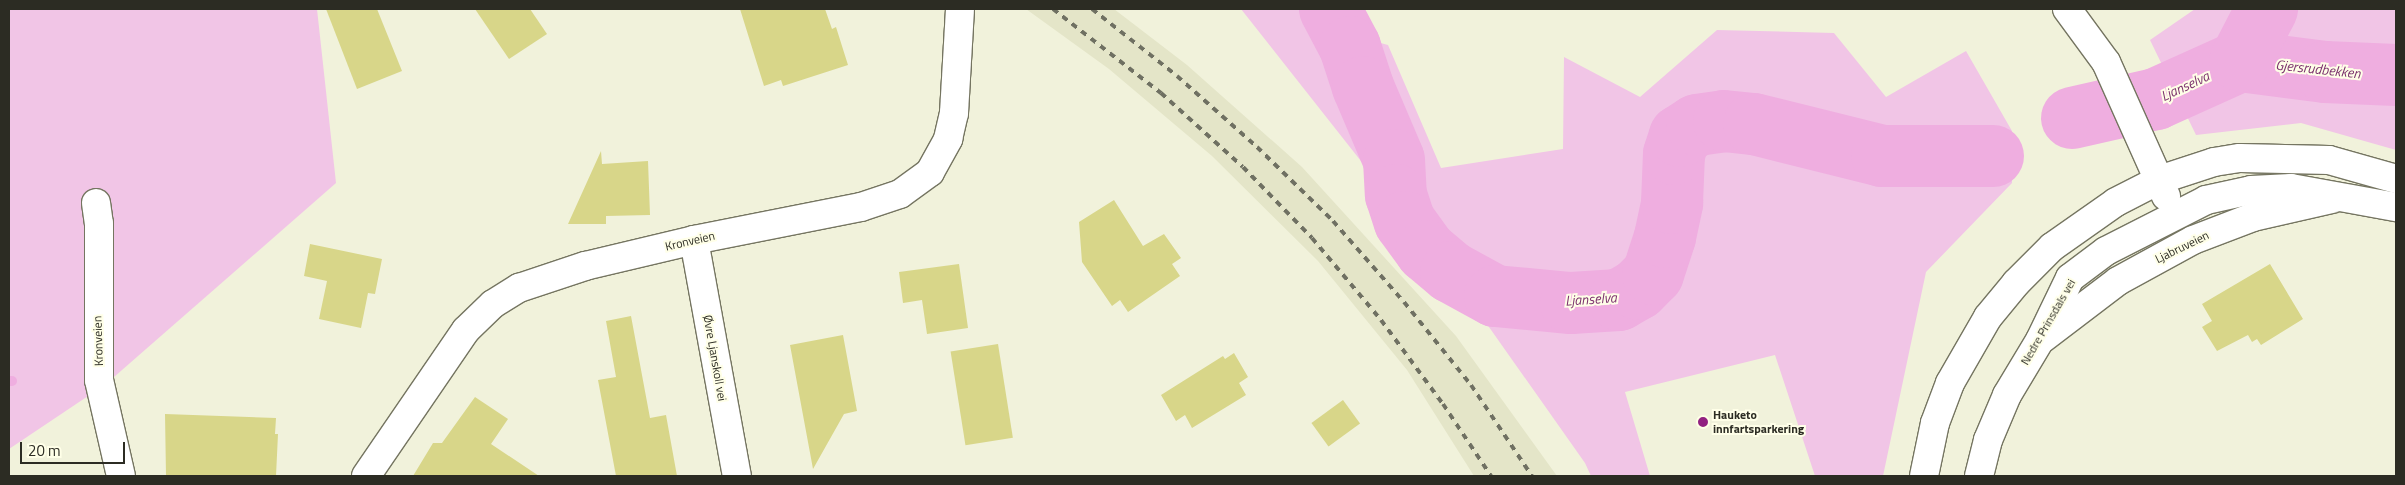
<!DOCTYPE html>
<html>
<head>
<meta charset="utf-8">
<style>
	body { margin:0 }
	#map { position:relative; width:2405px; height:485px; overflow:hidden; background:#f1f2db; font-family:"Titillium Web",sans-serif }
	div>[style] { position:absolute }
	.built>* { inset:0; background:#e4e5c8 }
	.green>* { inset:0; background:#f1c5e6 }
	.stream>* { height:10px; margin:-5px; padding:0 5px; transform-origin:5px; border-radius:5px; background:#efaee0 }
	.river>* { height:62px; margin:-31px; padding:0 31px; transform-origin:31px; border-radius:31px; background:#efaee0 }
	.building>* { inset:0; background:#d8d689; transform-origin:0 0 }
	.roads { filter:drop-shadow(1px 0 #757561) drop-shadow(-1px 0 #757561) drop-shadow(0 1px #757561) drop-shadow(0 -1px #757561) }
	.minor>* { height:28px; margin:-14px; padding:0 14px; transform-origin:14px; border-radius:14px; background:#fff }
	.major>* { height:28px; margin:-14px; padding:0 14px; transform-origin:14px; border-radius:14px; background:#fff }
	.rail>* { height:4px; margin-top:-2px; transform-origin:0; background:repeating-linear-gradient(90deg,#6f7062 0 6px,transparent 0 12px) }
	.dots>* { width:14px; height:14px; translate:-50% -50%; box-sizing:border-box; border:2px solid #ffffe8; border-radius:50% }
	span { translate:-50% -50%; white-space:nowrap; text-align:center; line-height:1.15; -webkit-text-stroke:4px #ffffe8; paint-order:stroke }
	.street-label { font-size:12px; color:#2c2c23 }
	.poi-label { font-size:12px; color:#2c2c23; font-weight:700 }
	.left { translate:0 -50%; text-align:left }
	.water-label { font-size:14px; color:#7b316d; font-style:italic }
	.frame { position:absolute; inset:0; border:10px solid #2c2c23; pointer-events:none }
	.scale { position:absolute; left:20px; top:442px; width:105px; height:22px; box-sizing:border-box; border:2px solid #2c2c23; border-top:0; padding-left:6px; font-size:15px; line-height:18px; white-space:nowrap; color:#2c2c23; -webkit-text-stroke:4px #ffffe8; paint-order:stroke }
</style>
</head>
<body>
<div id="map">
	<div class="built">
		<i style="clip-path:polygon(1026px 9px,1114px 9px,1187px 65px,1302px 167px,1456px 336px,1557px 476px,1474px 476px,1407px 370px,1318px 261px,1212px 156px,1109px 69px)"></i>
	</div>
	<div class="green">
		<i style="clip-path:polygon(9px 9px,317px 9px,336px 183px,106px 384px,9px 449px)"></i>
		<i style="clip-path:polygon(1241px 9px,1314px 9px,1321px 27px,1388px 45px,1441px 168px,1563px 149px,1564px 57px,1640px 97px,1717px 30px,1834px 33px,1886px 97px,1966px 51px,2012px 131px,2012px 183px,1926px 272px,1883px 476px,1815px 476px,1775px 355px,1625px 392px,1650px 476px,1591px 476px,1585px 463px,1465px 293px)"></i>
		<i style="clip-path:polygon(2195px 9px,2396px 9px,2396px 150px,2301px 123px,2196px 135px,2150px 40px)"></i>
	</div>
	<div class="stream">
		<i style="left:9px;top:381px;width:3px"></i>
	</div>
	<div class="river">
		<i style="left:1330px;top:9px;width:43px;rotate:62.2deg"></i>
		<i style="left:1350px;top:47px;width:42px;rotate:72deg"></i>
		<i style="left:1363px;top:87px;width:79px;rotate:67deg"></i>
		<i style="left:1394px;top:160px;width:35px;rotate:87deg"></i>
		<i style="left:1396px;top:195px;width:28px;rotate:72deg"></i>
		<i style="left:1405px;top:222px;width:36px;rotate:54deg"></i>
		<i style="left:1426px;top:251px;width:33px;rotate:40deg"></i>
		<i style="left:1451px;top:272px;width:50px;rotate:28.6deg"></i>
		<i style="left:1495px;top:296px;width:76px;rotate:5.3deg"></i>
		<i style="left:1571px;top:303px;width:48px;rotate:-3.6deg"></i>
		<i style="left:1619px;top:300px;width:22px;rotate:-30deg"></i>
		<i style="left:1638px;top:289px;width:21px;rotate:-45deg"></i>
		<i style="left:1653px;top:274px;width:39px;rotate:-72deg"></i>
		<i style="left:1665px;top:237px;width:35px;rotate:-78deg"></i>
		<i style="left:1672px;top:203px;width:49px;rotate:-87.7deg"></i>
		<i style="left:1674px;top:154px;width:19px;rotate:-72deg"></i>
		<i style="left:1680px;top:136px;width:20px;rotate:-33deg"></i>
		<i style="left:1697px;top:125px;width:27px;rotate:-8deg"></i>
		<i style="left:1724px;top:121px;width:30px;rotate:6deg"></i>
		<i style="left:1754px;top:124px;width:132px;rotate:14deg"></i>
		<i style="left:1882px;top:156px;width:111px"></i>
		<i style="left:2240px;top:61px;width:86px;rotate:7.4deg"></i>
		<i style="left:2325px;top:72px;width:71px;rotate:2.4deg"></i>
		<i style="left:2072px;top:118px;width:86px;rotate:-12.7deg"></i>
		<i style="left:2156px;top:99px;width:92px;rotate:-24.3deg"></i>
		<i style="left:2240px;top:61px;width:59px;rotate:-62.6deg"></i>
	</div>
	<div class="building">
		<i style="clip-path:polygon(326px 9px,377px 9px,402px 71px,357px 89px)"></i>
		<i style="clip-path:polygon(475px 9px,530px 9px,547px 34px,509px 59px)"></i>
		<i style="clip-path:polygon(740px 9px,825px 9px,832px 29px,836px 27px,848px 65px,783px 86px,781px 80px,764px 86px)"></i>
		<i style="clip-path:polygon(601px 151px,602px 164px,648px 161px,650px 215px,606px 216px,606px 224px,568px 224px)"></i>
		<i style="clip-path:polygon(1114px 200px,1143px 246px,1164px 234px,1181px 258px,1172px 264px,1180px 276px,1128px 312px,1120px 300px,1112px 306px,1082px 262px,1079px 222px)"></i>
		<i style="clip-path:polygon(310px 244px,382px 259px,375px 294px,368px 293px,361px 328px,319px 319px,327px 281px,304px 276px)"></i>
		<i style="clip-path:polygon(959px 264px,968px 328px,927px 334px,922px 300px,903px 303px,899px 272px)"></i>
		<i style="clip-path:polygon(2270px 264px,2303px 319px,2261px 345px,2257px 339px,2252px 342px,2248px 335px,2217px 351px,2202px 327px,2212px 321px,2202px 304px)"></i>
		<i style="clip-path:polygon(631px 316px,650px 418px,666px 415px,677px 476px,616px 476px,598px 380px,616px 377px,606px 321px)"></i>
		<i style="clip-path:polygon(843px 335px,857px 411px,844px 414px,813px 469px,790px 345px)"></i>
		<i style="left:998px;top:344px;width:95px;height:48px;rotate:81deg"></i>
		<i style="clip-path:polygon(1234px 353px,1248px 377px,1239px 383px,1246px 395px,1192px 428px,1185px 415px,1176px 421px,1161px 395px,1223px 356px,1225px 359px)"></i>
		<i style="clip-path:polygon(475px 397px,508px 419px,491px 444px,539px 476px,413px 476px,433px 443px,442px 443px)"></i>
		<i style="left:1343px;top:400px;width:29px;height:39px;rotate:54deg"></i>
		<i style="clip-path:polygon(165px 414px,276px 418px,275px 434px,278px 434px,276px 476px,166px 476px)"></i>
	</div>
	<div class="roads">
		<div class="minor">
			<i style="left:96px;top:203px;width:21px;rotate:82deg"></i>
			<i style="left:99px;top:224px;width:156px;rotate:90deg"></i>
			<i style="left:99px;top:380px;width:98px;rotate:77.1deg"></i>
			<i style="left:694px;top:240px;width:240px;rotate:79.7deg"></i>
			<i style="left:366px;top:476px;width:177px;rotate:-55.6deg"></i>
			<i style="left:466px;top:330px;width:37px;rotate:-44deg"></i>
			<i style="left:493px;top:304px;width:31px;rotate:-32deg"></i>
			<i style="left:519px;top:288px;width:70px;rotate:-18.4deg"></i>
			<i style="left:585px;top:266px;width:112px;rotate:-13.4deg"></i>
			<i style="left:694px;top:240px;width:170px;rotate:-11.2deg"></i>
			<i style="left:861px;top:207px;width:41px;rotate:-18.4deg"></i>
			<i style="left:900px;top:194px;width:37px;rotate:-36deg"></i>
			<i style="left:930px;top:172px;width:38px;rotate:-61deg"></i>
			<i style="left:948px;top:139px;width:27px;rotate:-77deg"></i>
			<i style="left:954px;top:113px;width:104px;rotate:-86.7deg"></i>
		</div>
		<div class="major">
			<i style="left:2067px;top:9px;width:66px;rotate:53.7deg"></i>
			<i style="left:2106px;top:62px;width:147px;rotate:65.9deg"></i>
			<i style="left:2043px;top:338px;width:94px;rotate:-37.2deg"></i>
			<i style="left:2118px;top:281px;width:85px;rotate:-28.7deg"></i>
			<i style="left:2193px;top:240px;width:64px;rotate:-21deg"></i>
			<i style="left:2253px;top:217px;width:81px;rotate:-12.8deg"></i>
			<i style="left:1924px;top:476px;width:54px;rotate:-78.3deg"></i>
			<i style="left:1935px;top:423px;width:43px;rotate:-69.4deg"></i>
			<i style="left:1950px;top:383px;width:76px;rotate:-60.1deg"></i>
			<i style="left:1988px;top:317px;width:44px;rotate:-50.5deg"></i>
			<i style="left:2016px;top:283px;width:51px;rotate:-45deg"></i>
			<i style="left:2052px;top:247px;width:78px;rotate:-35.1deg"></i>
			<i style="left:2116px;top:202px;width:48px;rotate:-27.1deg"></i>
			<i style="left:2159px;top:180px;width:58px;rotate:-18.1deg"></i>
			<i style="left:2214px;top:162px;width:26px;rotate:-9deg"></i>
			<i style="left:2240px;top:158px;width:89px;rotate:1.3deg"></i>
			<i style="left:2329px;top:160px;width:70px;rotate:15.8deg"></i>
			<i style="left:1979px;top:476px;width:37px;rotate:-76deg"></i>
			<i style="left:1988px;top:440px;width:49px;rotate:-67.1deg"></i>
			<i style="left:2007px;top:395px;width:64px;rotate:-59deg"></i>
			<i style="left:2040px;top:340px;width:69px;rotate:-64.2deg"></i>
			<i style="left:2070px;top:278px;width:45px;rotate:-36.9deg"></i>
			<i style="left:2106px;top:251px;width:112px;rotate:-27deg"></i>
			<i style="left:2206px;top:200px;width:46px;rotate:-12.5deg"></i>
			<i style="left:2251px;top:190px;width:40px;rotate:-2.9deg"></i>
			<i style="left:2291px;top:188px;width:107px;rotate:10.3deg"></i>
		</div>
	</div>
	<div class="rail">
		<i style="left:1053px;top:9px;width:137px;rotate:37.9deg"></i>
		<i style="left:1161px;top:93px;width:110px;rotate:42.1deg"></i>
		<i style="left:1243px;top:167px;width:99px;rotate:45.8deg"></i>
		<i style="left:1312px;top:238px;width:107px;rotate:49.9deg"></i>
		<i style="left:1381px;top:320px;width:104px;rotate:53.6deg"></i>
		<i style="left:1443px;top:404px;width:87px;rotate:56.3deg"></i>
		<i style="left:1092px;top:9px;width:108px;rotate:38.2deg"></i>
		<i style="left:1177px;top:76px;width:107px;rotate:41.6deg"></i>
		<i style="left:1257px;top:147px;width:106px;rotate:44.2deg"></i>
		<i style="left:1333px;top:221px;width:108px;rotate:48.8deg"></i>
		<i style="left:1404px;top:302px;width:107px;rotate:51.1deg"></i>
		<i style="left:1471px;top:385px;width:110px;rotate:56.2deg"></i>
	</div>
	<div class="dots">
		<i style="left:1703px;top:422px;background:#922181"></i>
	</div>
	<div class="street-label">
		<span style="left:690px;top:241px;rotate:-13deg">Kronveien</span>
		<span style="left:2182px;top:247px;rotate:-26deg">Ljabruveien</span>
		<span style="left:2048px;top:322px;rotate:-60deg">Nedre Prinsdals vei</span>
		<span style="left:98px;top:341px;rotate:-92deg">Kronveien</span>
		<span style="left:715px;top:358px;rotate:80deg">Øvre Ljanskoll vei</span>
	</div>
	<div class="poi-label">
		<span class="left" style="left:1713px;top:422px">Hauketo<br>innfartsparkering</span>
	</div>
	<div class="water-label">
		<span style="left:2318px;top:69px;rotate:6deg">Gjersrudbekken</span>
		<span style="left:2185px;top:86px;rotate:-25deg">Ljanselva</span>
		<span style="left:1591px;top:299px;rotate:-4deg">Ljanselva</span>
	</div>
	<div class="frame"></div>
	<div class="scale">20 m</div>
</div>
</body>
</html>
